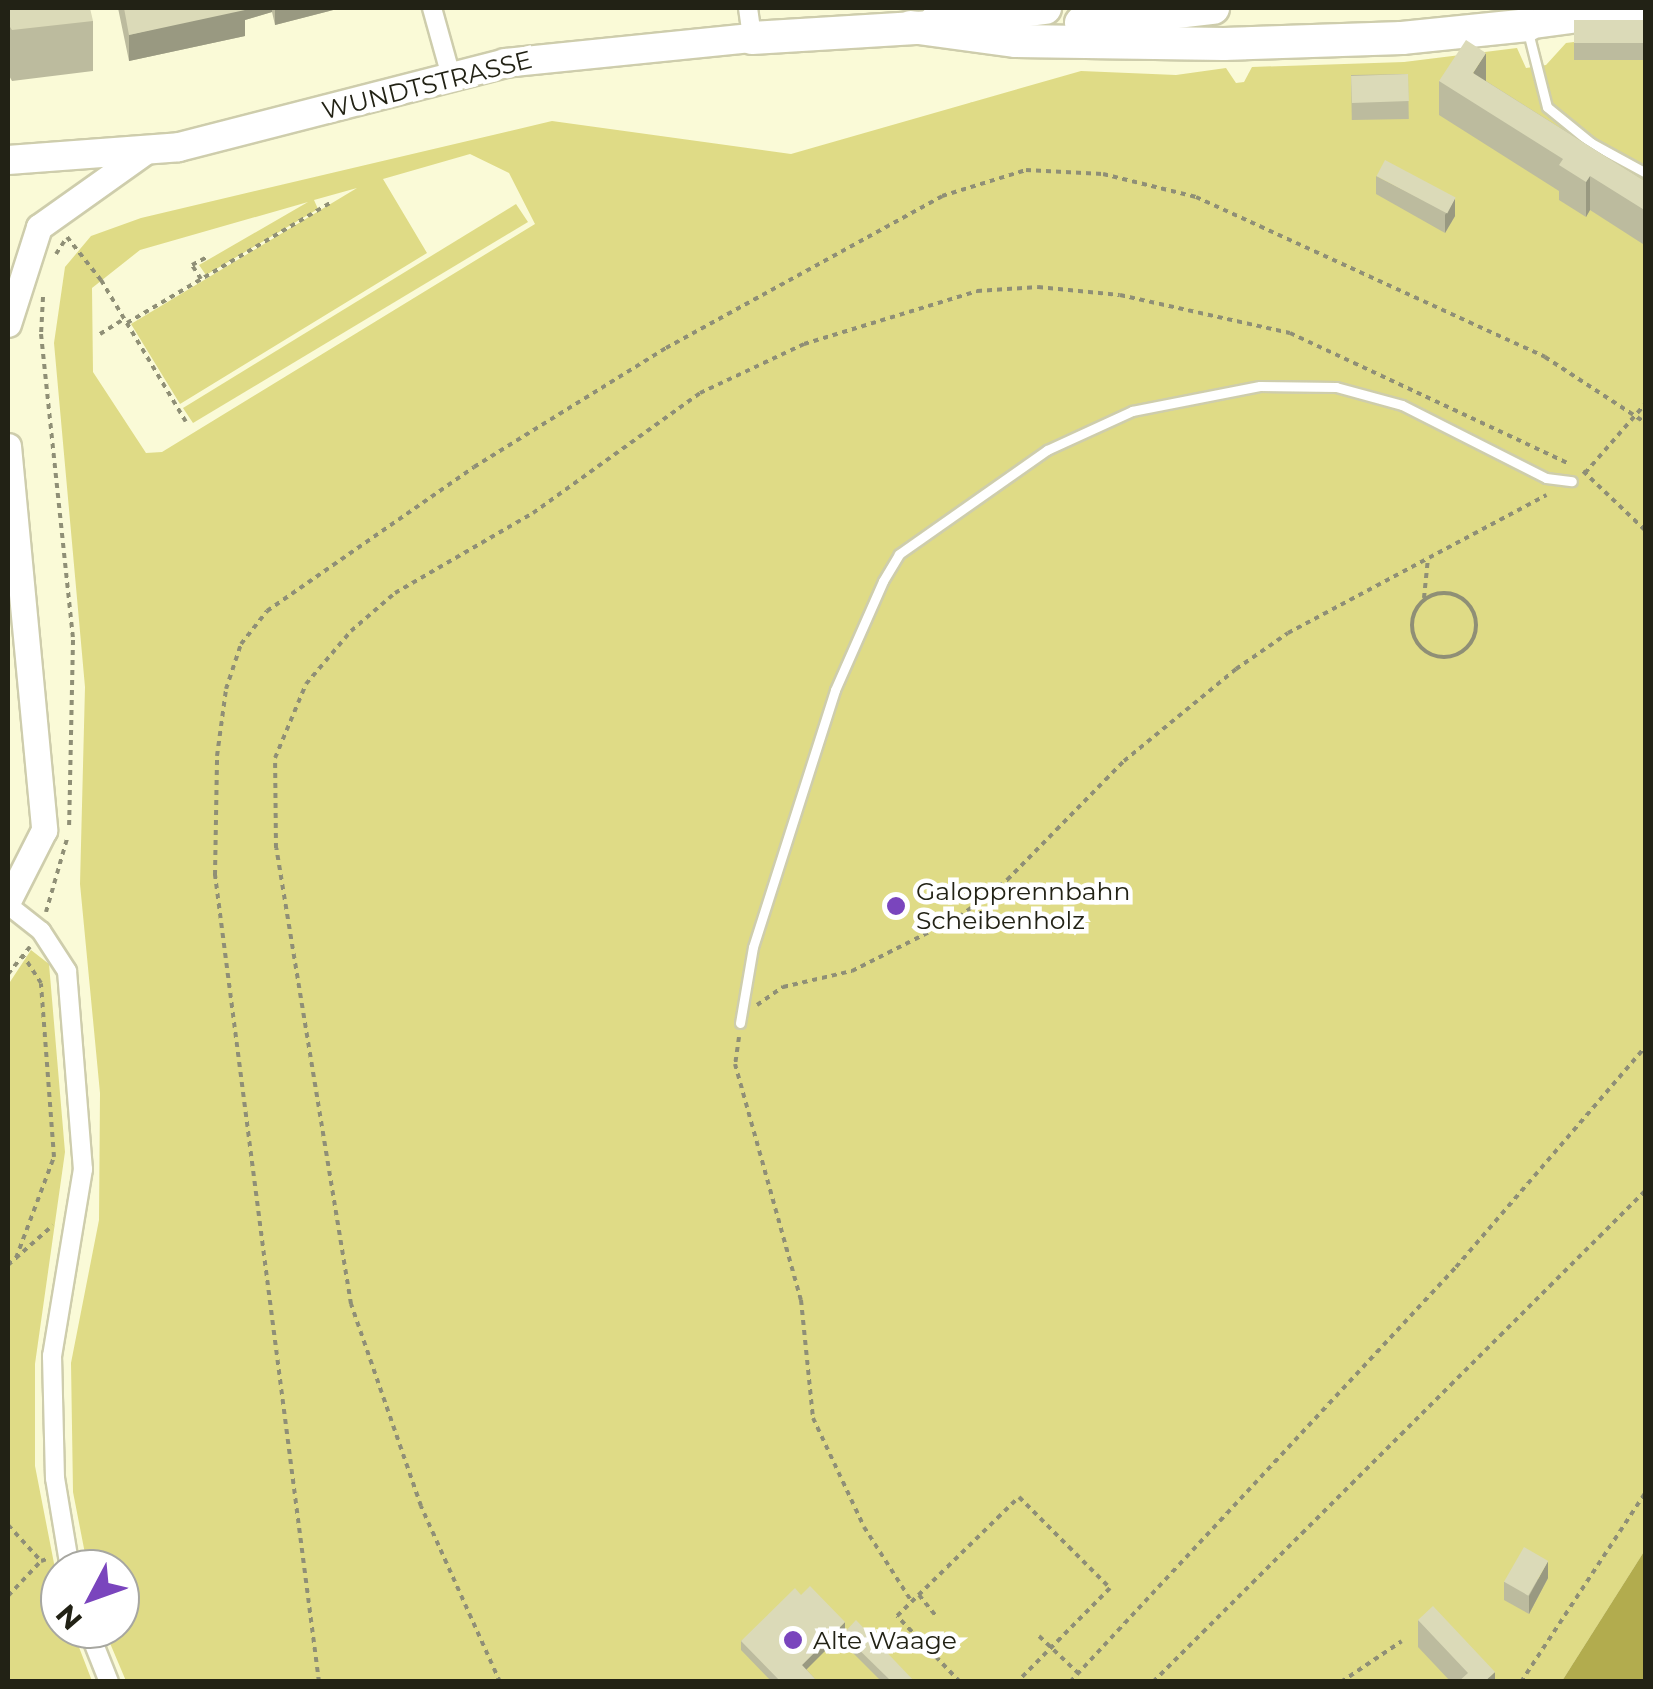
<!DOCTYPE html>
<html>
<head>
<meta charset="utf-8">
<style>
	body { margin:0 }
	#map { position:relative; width:1653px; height:1689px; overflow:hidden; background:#fafad7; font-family:Montserrat,sans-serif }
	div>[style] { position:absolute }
	.green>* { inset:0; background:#dfdb86 }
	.water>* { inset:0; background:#b2ac4e }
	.path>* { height:4px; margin-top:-2px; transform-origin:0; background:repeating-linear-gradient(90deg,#8f8f76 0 5px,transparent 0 10px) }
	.path>.ring { margin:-2px; padding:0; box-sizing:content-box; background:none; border:4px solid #8f8f76; border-radius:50% }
	.roads { filter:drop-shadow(2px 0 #cecdac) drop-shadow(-2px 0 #cecdac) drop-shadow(0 2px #cecdac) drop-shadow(0 -2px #cecdac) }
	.lane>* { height:9px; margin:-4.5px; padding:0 4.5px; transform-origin:4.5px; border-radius:4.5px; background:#fff }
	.street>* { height:18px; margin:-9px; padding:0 9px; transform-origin:9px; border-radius:9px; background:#fff }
	.secondary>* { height:25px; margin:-12.5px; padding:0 12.5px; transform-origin:12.5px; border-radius:12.5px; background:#fff }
	.primary>* { height:28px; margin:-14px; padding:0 14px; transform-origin:14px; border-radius:14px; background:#fff }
	.highway>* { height:32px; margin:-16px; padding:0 16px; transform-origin:16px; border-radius:16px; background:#fff }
	.wall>* { inset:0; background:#bcbb9e; transform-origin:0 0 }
	.shaded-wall>* { inset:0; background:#999981 }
	.building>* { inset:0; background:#dbdab8; transform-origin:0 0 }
	.dots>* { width:28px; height:28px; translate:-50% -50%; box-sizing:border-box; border:5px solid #fff; border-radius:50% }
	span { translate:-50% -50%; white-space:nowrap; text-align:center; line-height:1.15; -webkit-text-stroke:9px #fff; paint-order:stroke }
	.street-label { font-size:25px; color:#222215 }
	.poi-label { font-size:25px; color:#222215 }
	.left { translate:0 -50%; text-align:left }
	.frame { position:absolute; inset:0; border:10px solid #222215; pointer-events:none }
	.north { position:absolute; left:40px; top:1549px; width:100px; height:100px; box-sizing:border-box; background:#fff; border:2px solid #a7a7a1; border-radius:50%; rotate:229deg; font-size:28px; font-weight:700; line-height:40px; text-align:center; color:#222215 }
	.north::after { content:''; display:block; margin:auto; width:35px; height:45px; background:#7a45bd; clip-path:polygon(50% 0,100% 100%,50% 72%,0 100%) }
</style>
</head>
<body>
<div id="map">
	<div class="green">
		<i style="clip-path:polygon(evenodd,1645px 33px,1645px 1550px,1562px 1681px,126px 1681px,104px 1629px,120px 1629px,120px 1569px,88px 1569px,73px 1492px,71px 1363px,99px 1220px,100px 1093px,80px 884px,85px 687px,54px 343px,65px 267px,91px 236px,141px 218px,552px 121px,791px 154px,1081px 71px,1176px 75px,1226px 68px,1236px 83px,1244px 82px,1252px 67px,1404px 62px,1517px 48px,1526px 68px,1546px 65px,1566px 43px,1645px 33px,470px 154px,509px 173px,535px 224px,162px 452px,146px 453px,93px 372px,92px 288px,140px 250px,308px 202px,199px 265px,206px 275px,318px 209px,314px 200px,357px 188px,131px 324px,180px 404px,427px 253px,383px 179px,470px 154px)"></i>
		<i style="clip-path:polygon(516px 204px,528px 222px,193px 423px,183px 408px)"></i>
		<i style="clip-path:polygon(31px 950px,49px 964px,65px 1152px,35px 1364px,35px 1466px,60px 1594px,60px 1629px,72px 1629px,92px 1681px,8px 1681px,8px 985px)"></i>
	</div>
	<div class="water">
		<i style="clip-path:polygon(1645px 1550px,1645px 1681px,1562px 1681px)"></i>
	</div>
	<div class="path">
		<i style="left:67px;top:237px;width:55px;rotate:51.7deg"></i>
		<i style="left:101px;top:280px;width:165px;rotate:59.1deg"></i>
		<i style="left:56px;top:254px;width:20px;rotate:-57deg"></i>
		<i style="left:201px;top:279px;width:17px;rotate:-123deg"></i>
		<i style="left:192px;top:265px;width:17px;rotate:-28deg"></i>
		<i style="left:43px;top:297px;width:37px;rotate:93deg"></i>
		<i style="left:41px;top:334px;width:308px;rotate:84deg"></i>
		<i style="left:73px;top:640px;width:185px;rotate:91.2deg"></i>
		<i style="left:127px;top:323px;width:236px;rotate:-30.6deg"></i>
		<i style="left:100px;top:334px;width:28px;rotate:-32deg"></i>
		<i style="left:1583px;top:471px;width:87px;rotate:43.6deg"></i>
		<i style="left:1585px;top:473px;width:93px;rotate:-48.9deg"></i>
		<i class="ring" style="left:1412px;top:593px;width:60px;height:60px"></i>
		<i style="left:1424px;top:598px;width:40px;rotate:-84.3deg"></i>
		<i style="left:8px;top:754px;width:69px;rotate:90deg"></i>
		<i style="left:46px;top:912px;width:76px;rotate:-74deg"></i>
		<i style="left:8px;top:974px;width:35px;rotate:-51deg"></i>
		<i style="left:757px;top:1005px;width:32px;rotate:-35deg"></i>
		<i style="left:783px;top:987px;width:71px;rotate:-13.1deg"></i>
		<i style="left:852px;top:971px;width:120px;rotate:-26.8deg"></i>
		<i style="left:959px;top:917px;width:61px;rotate:-37.6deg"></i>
		<i style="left:1007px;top:880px;width:167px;rotate:-45.5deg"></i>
		<i style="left:1124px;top:761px;width:145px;rotate:-39.4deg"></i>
		<i style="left:1236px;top:669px;width:63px;rotate:-34.7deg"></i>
		<i style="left:1288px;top:633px;width:293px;rotate:-28.1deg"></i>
		<i style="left:739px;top:1037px;width:27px;rotate:98deg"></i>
		<i style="left:735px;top:1064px;width:245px;rotate:74.4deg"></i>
		<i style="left:801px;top:1300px;width:119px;rotate:84.2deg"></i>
		<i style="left:813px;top:1418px;width:120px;rotate:64.9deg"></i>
		<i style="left:864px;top:1527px;width:89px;rotate:57.4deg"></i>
		<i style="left:16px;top:1258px;width:108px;rotate:-69.4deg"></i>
		<i style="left:54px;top:1157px;width:174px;rotate:-94.3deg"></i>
		<i style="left:41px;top:983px;width:31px;rotate:-123deg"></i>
		<i style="left:8px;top:1265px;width:60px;rotate:-41.6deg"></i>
		<i style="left:8px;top:1525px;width:49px;rotate:47.5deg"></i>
		<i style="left:41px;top:1561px;width:6px;rotate:-18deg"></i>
		<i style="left:919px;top:1595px;width:26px;rotate:51deg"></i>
		<i style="left:8px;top:1596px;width:48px;rotate:-46.7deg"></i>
		<i style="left:1039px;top:1636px;width:54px;rotate:43.5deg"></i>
		<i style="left:319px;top:1682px;width:814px;rotate:-97.34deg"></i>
		<i style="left:215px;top:875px;width:119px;rotate:-89deg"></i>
		<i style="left:217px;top:756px;width:68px;rotate:-82.3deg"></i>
		<i style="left:226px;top:689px;width:47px;rotate:-71.6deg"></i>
		<i style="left:241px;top:644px;width:42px;rotate:-51.8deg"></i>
		<i style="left:267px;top:611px;width:252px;rotate:-34.8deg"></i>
		<i style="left:474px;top:467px;width:226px;rotate:-31.8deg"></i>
		<i style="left:666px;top:348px;width:315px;rotate:-28.8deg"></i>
		<i style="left:942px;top:196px;width:88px;rotate:-17.2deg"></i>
		<i style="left:1026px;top:170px;width:77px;rotate:3deg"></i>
		<i style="left:1103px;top:174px;width:96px;rotate:13.9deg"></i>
		<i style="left:1196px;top:197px;width:384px;rotate:24.6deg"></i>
		<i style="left:1545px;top:357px;width:121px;rotate:33.2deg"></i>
		<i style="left:500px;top:1682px;width:193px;rotate:-114.2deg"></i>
		<i style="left:421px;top:1506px;width:214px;rotate:-109.1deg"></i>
		<i style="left:351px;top:1304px;width:462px;rotate:-99.3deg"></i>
		<i style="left:276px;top:848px;width:90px;rotate:-90.6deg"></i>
		<i style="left:275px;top:758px;width:80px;rotate:-67.3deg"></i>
		<i style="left:306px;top:684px;width:70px;rotate:-49.7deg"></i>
		<i style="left:351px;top:631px;width:58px;rotate:-40.8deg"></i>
		<i style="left:395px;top:593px;width:160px;rotate:-30.1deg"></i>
		<i style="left:533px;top:513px;width:206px;rotate:-35.7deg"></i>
		<i style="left:700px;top:393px;width:115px;rotate:-25.2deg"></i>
		<i style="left:804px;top:344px;width:181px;rotate:-17deg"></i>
		<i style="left:977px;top:291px;width:61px;rotate:-3.8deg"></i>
		<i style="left:1038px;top:287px;width:82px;rotate:5.6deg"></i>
		<i style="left:1120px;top:295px;width:174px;rotate:12.6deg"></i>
		<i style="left:1290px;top:333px;width:309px;rotate:25.1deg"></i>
		<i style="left:960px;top:1682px;width:91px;rotate:-133.7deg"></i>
		<i style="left:897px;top:1616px;width:170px;rotate:-44.3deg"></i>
		<i style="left:1019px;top:1497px;width:129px;rotate:45deg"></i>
		<i style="left:1110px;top:1588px;width:132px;rotate:134.7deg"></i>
		<i style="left:1070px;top:1682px;width:567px;rotate:-47.07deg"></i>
		<i style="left:1456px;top:1267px;width:291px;rotate:-49.3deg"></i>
		<i style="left:1153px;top:1682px;width:697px;rotate:-44.94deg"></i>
		<i style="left:1341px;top:1682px;width:73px;rotate:-33.9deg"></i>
		<i style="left:1521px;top:1682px;width:227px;rotate:-56.7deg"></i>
	</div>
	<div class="roads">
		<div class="lane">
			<i style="left:1528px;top:32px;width:77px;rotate:75.8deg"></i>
			<i style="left:1547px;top:107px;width:57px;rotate:39.3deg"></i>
			<i style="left:1591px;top:143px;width:63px;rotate:28.6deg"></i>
			<i style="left:740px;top:1023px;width:77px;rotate:-80.3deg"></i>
			<i style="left:753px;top:947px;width:270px;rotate:-72.3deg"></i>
			<i style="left:835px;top:690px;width:119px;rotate:-66.2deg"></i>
			<i style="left:883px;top:581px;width:31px;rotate:-59deg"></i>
			<i style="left:899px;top:554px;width:181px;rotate:-35.1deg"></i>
			<i style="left:1047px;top:450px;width:94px;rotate:-24.6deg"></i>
			<i style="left:1132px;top:411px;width:130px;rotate:-11.1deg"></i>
			<i style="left:1260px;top:386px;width:76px;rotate:0.8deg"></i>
			<i style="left:1336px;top:387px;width:68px;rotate:15.3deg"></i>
			<i style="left:1402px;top:405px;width:161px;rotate:26.9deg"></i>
			<i style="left:1546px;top:478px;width:26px;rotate:7deg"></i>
		</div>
		<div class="street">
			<i style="left:432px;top:8px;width:71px;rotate:74.4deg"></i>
			<i style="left:748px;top:8px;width:30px;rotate:82deg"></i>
			<i style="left:8px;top:905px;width:42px;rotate:38.2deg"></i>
			<i style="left:41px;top:931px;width:48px;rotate:57deg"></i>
			<i style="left:67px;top:971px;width:199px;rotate:85.4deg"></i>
			<i style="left:83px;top:1169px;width:190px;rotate:99.4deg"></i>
			<i style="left:52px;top:1356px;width:122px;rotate:88.6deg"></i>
			<i style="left:55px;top:1478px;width:92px;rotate:80.6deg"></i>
			<i style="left:88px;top:1629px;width:57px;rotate:68.4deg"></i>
		</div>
		<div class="secondary">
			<i style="left:8px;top:324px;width:102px;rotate:-72.3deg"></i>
			<i style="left:39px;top:227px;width:128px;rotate:-35.4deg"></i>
			<i style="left:8px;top:446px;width:386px;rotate:84.6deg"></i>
			<i style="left:44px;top:830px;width:80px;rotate:116.9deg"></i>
		</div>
		<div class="primary">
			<i style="left:1527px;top:25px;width:120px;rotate:-7.7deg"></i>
			<i style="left:8px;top:160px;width:171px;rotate:-4.3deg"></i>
			<i style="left:179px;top:147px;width:337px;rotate:-14.4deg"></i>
			<i style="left:505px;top:63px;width:248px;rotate:-5.8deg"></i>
		</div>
		<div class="highway">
			<i style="left:935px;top:22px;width:111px;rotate:-7.3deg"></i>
			<i style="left:1081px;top:23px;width:133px;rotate:-6.5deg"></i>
			<i style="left:911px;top:27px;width:106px;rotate:7.6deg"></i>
			<i style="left:1016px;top:41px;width:208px;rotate:0.8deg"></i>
			<i style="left:1224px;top:44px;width:178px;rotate:-1.9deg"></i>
			<i style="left:1402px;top:38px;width:126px;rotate:-5.9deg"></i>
			<i style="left:752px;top:38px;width:180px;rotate:-3.5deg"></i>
		</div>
	</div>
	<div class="wall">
		<i style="clip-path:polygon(8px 8px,93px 21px,93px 71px,12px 81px,8px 74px)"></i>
		<i style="clip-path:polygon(118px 8px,341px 8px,275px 25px,272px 12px,245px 20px,245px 36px,129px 61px)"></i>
		<i style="left:1646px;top:20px;width:40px;height:72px;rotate:90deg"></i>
		<i style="left:1408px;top:74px;width:45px;height:57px;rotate:89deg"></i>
		<i style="clip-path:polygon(1439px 81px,1486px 81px,1646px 182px,1646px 246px,1590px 210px,1586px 217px,1559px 200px,1559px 191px,1439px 115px)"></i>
		<i style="clip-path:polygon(1376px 176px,1455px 216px,1445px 233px,1376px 194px)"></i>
		<i style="clip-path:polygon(1548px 1578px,1529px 1614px,1504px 1600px,1504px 1582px)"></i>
		<i style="clip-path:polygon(801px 1595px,845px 1631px,806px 1669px,818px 1682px,772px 1682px,741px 1650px,741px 1641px)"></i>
		<i style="clip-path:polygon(1418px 1620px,1495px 1682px,1451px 1682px,1418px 1647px)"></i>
		<i style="clip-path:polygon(843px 1634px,915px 1682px,882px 1682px,843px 1643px)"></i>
	</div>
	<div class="shaded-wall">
		<i style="clip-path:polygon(241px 8px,272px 8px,272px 12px,245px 20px,245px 36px,129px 61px,129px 35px)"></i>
		<i style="clip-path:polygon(275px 8px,341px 8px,275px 25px)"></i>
		<i style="clip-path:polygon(1486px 53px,1486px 87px,1473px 73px)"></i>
		<i style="clip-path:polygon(1590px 176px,1590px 210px,1586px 217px,1586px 182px)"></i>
		<i style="clip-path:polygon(1455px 198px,1455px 216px,1445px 233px,1445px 215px)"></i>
		<i style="clip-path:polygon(1548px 1561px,1548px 1578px,1529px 1614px,1529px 1596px)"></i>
		<i style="clip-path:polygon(845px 1622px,845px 1631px,802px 1674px,802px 1665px)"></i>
		<i style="clip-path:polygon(1495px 1672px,1495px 1682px,1484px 1682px)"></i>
	</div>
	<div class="building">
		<i style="clip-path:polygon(8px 8px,90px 8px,93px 21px,12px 30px,8px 24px)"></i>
		<i style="clip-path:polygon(124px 8px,245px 8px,245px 10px,129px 35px)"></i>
		<i style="left:1646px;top:20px;width:23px;height:72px;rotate:90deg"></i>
		<i style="clip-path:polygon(1466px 40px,1486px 53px,1473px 73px,1646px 182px,1646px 211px,1590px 176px,1586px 182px,1559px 165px,1563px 159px,1439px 81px)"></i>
		<i style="left:1408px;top:74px;width:27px;height:57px;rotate:88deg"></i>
		<i style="left:1385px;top:160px;width:80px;height:18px;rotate:28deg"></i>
		<i style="left:1524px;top:1547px;width:28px;height:40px;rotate:30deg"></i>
		<i style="clip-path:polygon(810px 1586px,845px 1622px,802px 1665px,818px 1682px,781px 1682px,741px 1641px,795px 1588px,801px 1595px)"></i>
		<i style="clip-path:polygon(1433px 1606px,1495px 1672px,1484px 1682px,1458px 1682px,1468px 1673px,1418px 1620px)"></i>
		<i style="clip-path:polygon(856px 1620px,915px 1682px,892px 1682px,843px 1634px)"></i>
	</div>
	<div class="dots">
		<i style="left:896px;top:906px;background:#7a45bd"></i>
		<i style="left:793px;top:1640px;background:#7a45bd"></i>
	</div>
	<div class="street-label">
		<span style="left:427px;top:85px;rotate:-14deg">WUNDTSTRASSE</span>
	</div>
	<div class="poi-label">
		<span class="left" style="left:916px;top:906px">Galopprennbahn<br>Scheibenholz</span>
		<span class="left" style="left:813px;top:1640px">Alte Waage</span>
	</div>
	<div class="frame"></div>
	<div class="north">N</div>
</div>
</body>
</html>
